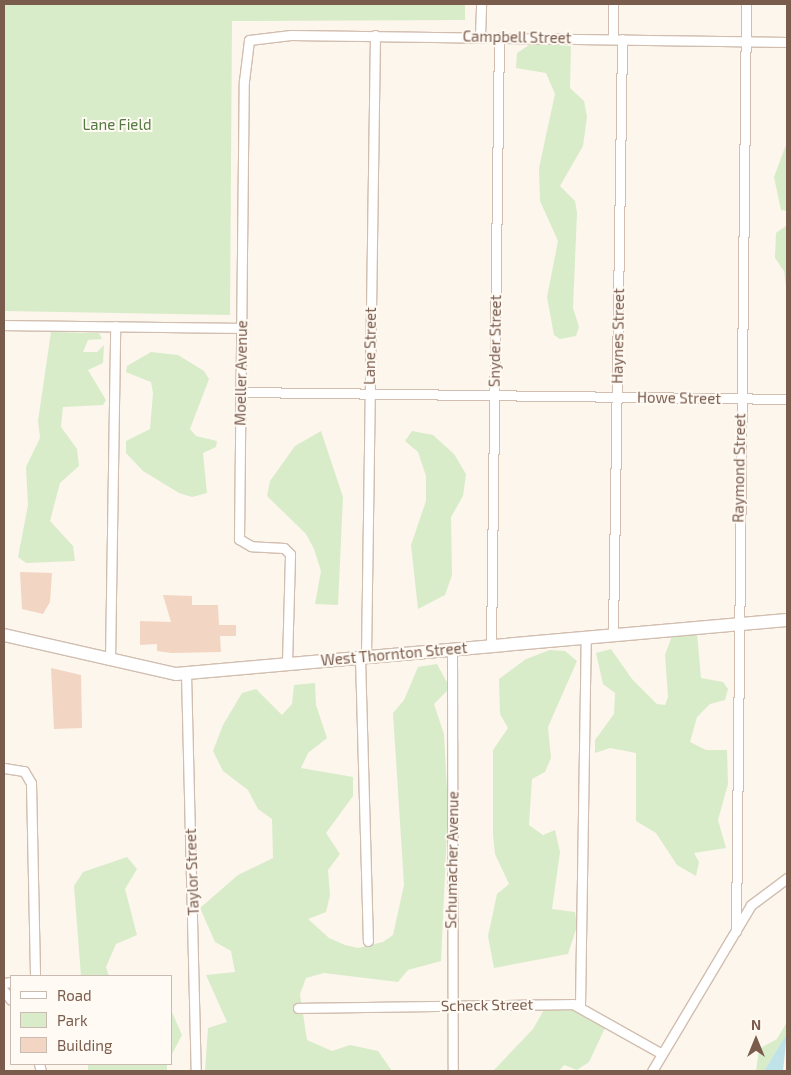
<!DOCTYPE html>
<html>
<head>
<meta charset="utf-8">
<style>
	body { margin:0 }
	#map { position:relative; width:791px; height:1075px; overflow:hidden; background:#fdf6ec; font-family:"Exo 2",sans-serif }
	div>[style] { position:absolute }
	.green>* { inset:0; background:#d8ecc9; transform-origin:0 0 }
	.water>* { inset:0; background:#bfe3e8 }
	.building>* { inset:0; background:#f3d5c3 }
	.roads { filter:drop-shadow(1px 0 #d1beb0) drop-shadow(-1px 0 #d1beb0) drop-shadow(0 1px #d1beb0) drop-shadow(0 -1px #d1beb0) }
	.minor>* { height:9px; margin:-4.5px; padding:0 4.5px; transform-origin:4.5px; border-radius:4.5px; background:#fff }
	.secondary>* { height:12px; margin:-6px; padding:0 6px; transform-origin:6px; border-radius:6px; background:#fff }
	span { translate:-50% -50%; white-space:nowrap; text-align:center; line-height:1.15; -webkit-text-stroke:4px #fffaf3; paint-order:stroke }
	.street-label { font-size:15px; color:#7a5c4d }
	.park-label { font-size:15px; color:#537a41 }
	.frame { position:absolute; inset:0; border:5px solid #7a5c4d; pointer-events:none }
	.legend { position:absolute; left:10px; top:975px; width:162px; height:90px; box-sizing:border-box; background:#fffaf3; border:1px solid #cabbb1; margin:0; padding:6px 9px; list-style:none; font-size:15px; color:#7a5c4d }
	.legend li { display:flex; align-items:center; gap:10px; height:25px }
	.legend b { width:25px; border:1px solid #cabbb1 }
	.north { position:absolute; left:731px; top:1015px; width:50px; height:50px; -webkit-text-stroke:4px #fffaf3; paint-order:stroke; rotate:0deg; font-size:14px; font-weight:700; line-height:20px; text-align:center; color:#7a5c4d }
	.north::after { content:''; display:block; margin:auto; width:18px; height:22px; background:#7a5c4d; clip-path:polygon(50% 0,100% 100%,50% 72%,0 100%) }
</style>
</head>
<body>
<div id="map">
	<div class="green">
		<i style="clip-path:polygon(4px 4px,465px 4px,465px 20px,232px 21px,230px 315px,4px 311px)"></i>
		<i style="clip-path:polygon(532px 43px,571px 46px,570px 88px,584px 101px,587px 117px,583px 146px,560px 186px,575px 201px,577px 213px,573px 308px,579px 327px,576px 336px,560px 339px,554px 335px,547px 297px,558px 241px,540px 201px,539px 168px,555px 94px,546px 73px,516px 68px,517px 53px)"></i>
		<i style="clip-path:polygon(787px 142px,787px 211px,781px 210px,774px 177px)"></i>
		<i style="clip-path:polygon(787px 225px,787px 296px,784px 271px,775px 258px,776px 233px)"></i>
		<i style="clip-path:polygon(51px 332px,99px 333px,102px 339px,88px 340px,83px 352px,97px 352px,104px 345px,103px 363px,88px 370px,106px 400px,103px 405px,63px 407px,61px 427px,77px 449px,79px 466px,60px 483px,50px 521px,73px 546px,75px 561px,26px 563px,18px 557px,28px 505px,26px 467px,40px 438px,38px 421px)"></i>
		<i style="clip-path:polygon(151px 352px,178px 355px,204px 371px,209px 379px,190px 429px,196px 436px,217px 441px,216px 447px,203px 453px,207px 493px,192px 497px,179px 493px,143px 471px,126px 453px,126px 441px,150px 429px,153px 393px,151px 382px,126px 372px,127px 366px)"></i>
		<i style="clip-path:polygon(321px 431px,343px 497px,338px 605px,315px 604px,321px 571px,314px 549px,306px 534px,267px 496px,270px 481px,295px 446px)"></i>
		<i style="clip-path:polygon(412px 431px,433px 435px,454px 454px,466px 474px,463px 496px,451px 517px,452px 575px,445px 595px,418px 609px,411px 545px,426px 501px,426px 476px,418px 452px,405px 441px)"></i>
		<i style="clip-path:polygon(697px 633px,701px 678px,723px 682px,728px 689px,725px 700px,710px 704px,697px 717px,690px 742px,706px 750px,727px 750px,728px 784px,718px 820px,726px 848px,694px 853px,699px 862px,696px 876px,677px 865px,656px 833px,636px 821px,636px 753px,610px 748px,595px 753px,595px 740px,614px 714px,615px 693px,603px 684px,596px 653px,611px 649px,632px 679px,657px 704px,665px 705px,668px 697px,665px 655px,672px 636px)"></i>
		<i style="clip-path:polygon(550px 650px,565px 651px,577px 661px,548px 727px,551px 758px,545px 772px,532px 779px,529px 825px,543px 835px,555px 830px,560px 852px,552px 909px,575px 912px,577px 926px,568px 954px,494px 968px,488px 936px,497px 894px,509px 884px,495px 854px,493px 836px,493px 750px,508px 728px,500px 714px,499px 679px,526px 659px)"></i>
		<i style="clip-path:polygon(437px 664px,450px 688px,434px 704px,444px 734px,448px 809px,441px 961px,408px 970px,398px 982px,324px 973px,306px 978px,300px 994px,307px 1040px,332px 1051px,350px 1045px,378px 1051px,392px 1071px,205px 1071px,208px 1028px,227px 1022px,206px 975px,235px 972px,231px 951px,215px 942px,200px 908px,238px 875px,273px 858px,272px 819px,258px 809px,248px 790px,223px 771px,213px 751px,223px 725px,242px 693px,256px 689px,282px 715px,292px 704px,294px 685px,315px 683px,316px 705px,327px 738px,308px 753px,301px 768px,353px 777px,353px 796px,326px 833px,340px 854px,328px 870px,330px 895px,326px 912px,308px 919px,329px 938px,345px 945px,358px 948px,383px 942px,393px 935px,404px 885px,393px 713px,404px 700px,418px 667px)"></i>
		<i style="clip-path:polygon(127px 857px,137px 869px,125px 889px,137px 935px,116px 944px,106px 967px,109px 976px,81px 976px,74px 886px,83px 872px)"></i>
		<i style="clip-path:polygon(570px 1007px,605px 1028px,589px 1062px,577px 1070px,564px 1065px,559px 1071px,493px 1071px,533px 1029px,545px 1008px)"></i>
		<i style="clip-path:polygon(171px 1010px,182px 1035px,171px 1056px)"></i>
		<i style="clip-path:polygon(787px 1022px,787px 1033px,764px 1071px,756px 1071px,759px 1049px,777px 1039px)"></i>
		<i style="left:88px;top:1064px;width:79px;height:8px"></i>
	</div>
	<div class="water">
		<i style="clip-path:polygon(787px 1033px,783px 1071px,764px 1071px)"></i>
	</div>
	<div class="building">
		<i style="clip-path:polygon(20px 572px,52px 573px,50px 602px,43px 614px,22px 609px)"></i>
		<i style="clip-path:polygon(163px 595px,192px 596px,192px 605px,218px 605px,219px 625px,236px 625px,236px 636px,220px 636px,221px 652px,171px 653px,157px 651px,157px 644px,140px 645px,140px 621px,171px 622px)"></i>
		<i style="clip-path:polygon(51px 668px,81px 675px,82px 728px,54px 729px)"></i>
	</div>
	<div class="roads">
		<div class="minor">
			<i style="left:480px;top:36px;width:32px;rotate:-88deg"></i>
			<i style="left:613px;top:39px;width:35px;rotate:-90deg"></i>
			<i style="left:4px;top:325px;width:237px;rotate:0.7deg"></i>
			<i style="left:241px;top:392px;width:546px;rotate:0.73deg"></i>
			<i style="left:613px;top:634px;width:595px;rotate:-89.13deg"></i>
			<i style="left:491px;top:645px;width:608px;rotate:-89.25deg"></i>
			<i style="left:452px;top:649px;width:422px;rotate:89.9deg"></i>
			<i style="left:366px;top:656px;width:621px;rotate:-89.17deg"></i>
			<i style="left:360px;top:657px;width:284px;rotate:88.4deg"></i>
			<i style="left:110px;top:660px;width:334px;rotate:-89.1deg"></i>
			<i style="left:287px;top:663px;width:109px;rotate:-88.4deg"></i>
			<i style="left:290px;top:554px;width:8px;rotate:-135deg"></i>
			<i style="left:284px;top:548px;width:33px;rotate:-177deg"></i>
			<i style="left:251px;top:546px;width:14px;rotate:-150deg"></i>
			<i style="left:239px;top:539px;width:458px;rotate:-89.4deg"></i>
			<i style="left:244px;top:81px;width:41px;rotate:-83deg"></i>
			<i style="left:249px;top:40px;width:42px;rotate:-6.8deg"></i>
			<i style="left:291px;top:35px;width:496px;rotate:0.8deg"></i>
			<i style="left:186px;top:673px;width:398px;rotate:88.6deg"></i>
			<i style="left:4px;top:768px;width:20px;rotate:9deg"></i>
			<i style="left:24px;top:771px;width:14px;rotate:60deg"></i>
			<i style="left:31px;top:783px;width:193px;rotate:88.8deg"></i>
			<i style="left:736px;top:931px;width:927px;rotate:-89.38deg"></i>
			<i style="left:4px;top:983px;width:7px;rotate:-8deg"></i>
			<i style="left:4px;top:991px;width:11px;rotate:52deg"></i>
			<i style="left:580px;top:1005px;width:369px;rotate:-89.1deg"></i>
			<i style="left:298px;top:1008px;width:275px;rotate:-0.8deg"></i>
			<i style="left:573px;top:1004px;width:102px;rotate:29.3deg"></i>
			<i style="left:39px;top:1064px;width:7px;rotate:74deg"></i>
			<i style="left:652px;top:1071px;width:193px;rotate:-59.2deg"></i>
			<i style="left:751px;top:905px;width:45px;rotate:-36.9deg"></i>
		</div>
		<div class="secondary">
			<i style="left:4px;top:635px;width:176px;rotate:12.8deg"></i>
			<i style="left:176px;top:674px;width:613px;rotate:-5.05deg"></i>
		</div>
	</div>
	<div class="street-label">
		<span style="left:517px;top:37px;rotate:1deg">Campbell Street</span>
		<span style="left:618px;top:336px;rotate:-89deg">Haynes Street</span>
		<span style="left:495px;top:341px;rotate:-89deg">Snyder Street</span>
		<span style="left:370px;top:346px;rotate:-89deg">Lane Street</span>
		<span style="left:241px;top:373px;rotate:-89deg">Moeller Avenue</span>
		<span style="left:679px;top:398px;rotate:1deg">Howe Street</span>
		<span style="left:739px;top:468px;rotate:-89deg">Raymond Street</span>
		<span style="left:394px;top:654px;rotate:-5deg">West Thornton Street</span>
		<span style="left:452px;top:860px;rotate:-89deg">Schumacher Avenue</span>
		<span style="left:192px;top:872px;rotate:-92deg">Taylor Street</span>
		<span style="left:487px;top:1005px;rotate:-1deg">Scheck Street</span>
	</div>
	<div class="park-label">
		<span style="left:117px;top:125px">Lane Field</span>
	</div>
	<div class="frame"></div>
	<ul class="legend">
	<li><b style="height:6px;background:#fff"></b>Road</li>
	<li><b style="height:14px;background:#d8ecc9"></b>Park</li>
	<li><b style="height:14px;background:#f3d5c3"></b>Building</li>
	</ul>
	<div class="north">N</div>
</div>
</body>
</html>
